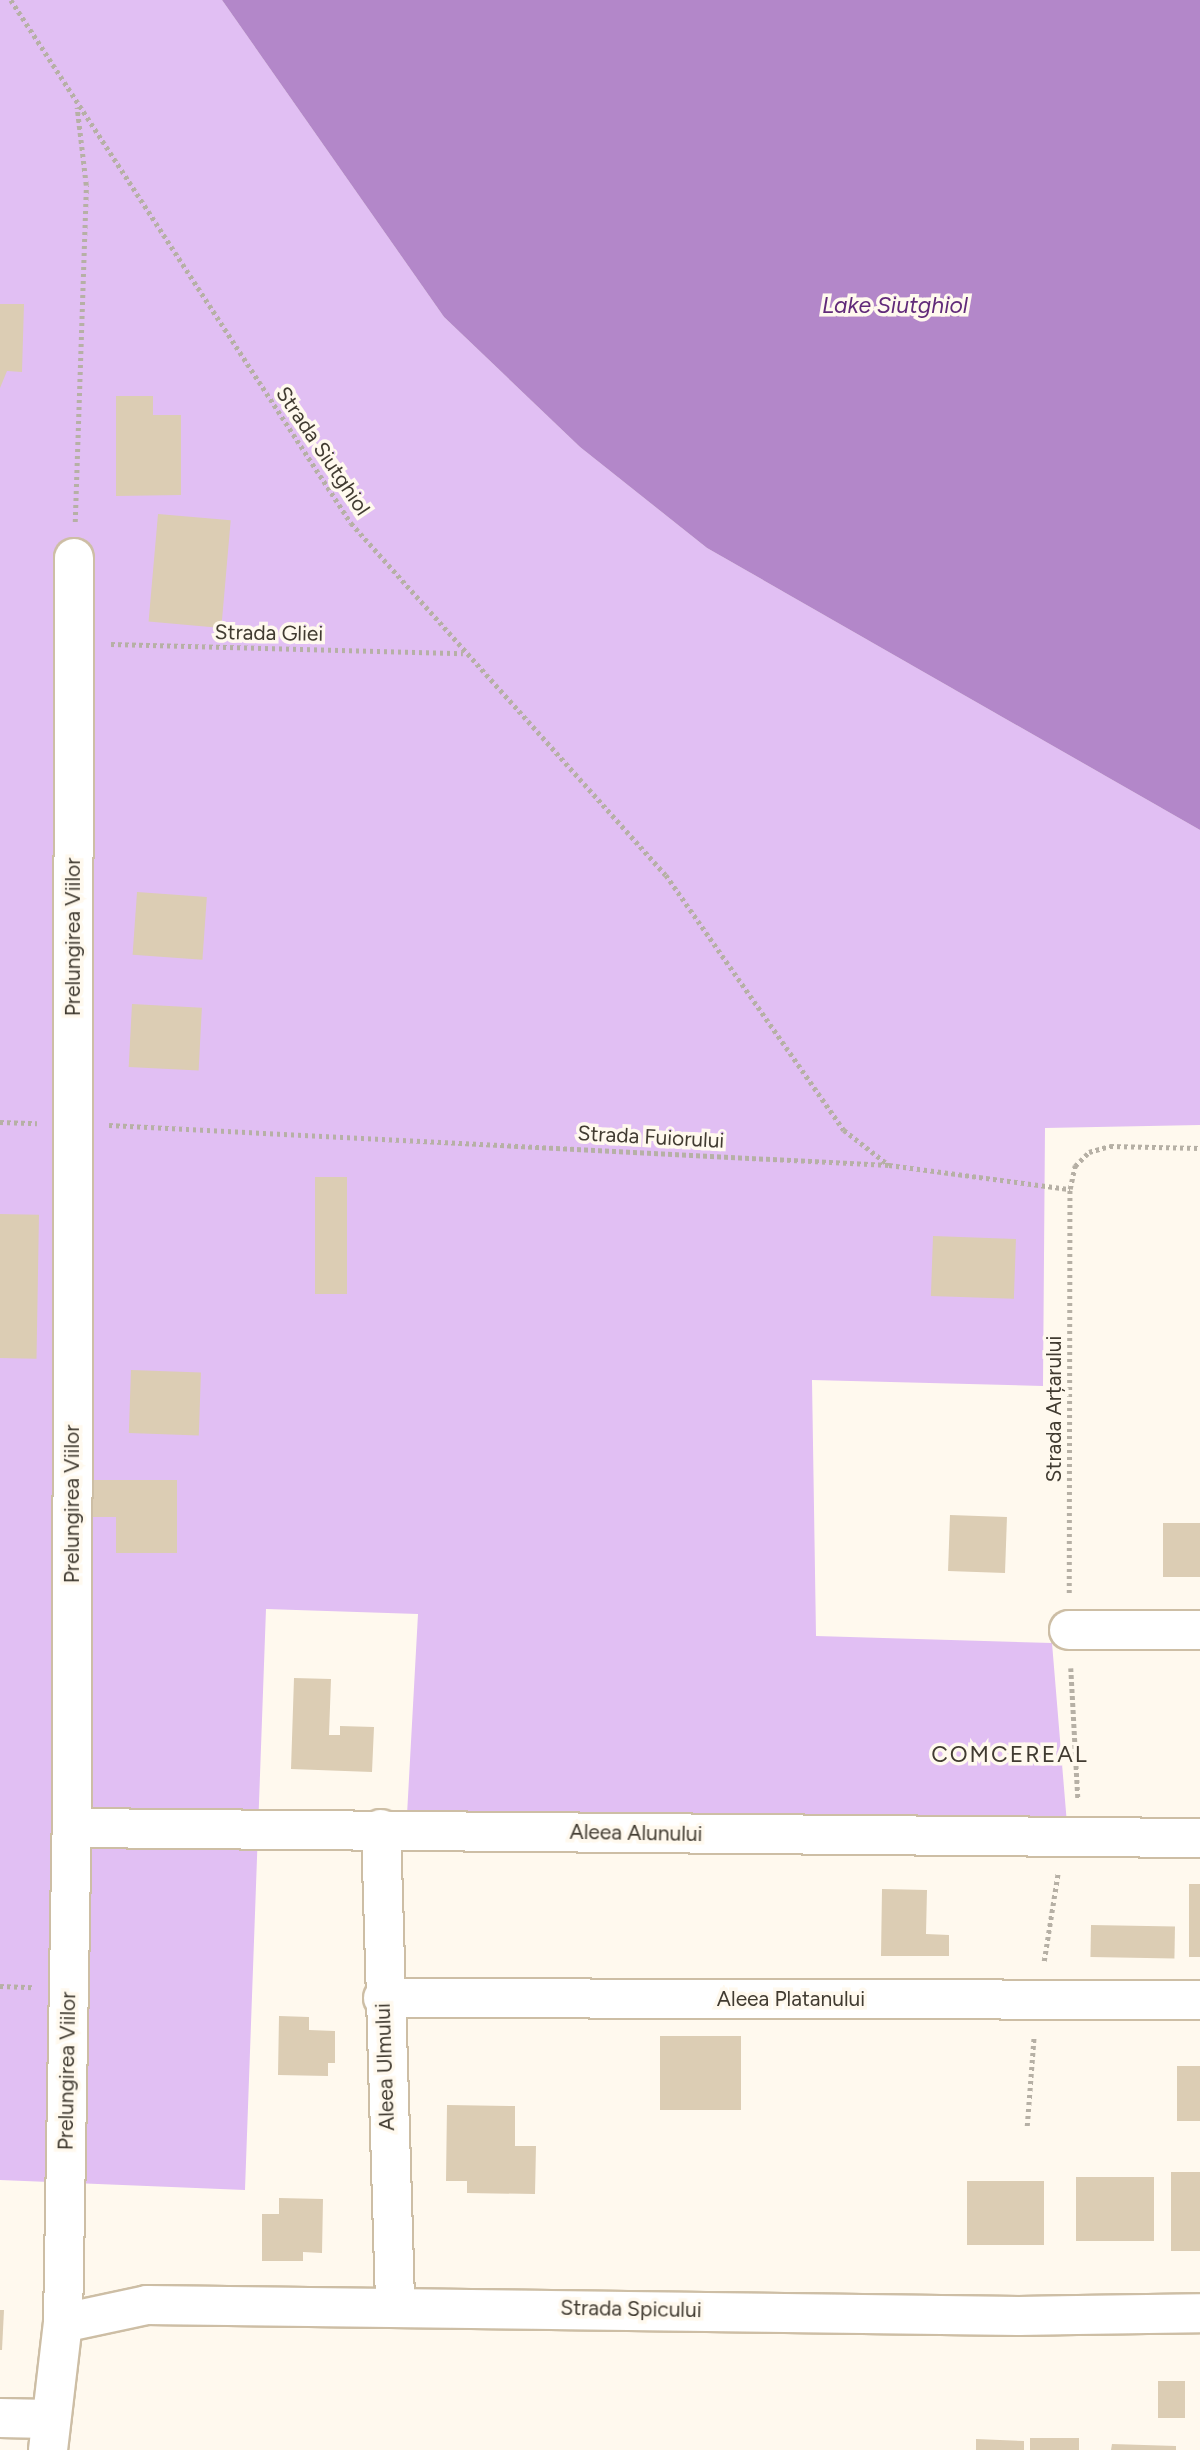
<!DOCTYPE html>
<html>
<head>
<meta charset="utf-8">
<style>
	body { margin:0 }
	#map { position:relative; width:1200px; height:2450px; overflow:hidden; background:#fff9ee; font-family:Figtree,sans-serif }
	div>[style] { position:absolute }
	.green>* { inset:0; background:#e1bff3 }
	.water>* { inset:0; background:#b387c9 }
	.building>* { inset:0; background:#dccdb4; transform-origin:0 0 }
	.path>* { height:4.5px; margin-top:-2.25px; transform-origin:0; background:repeating-linear-gradient(90deg,#b6b0a5 0 3.5px,transparent 0 7px) }
	.roads { filter:drop-shadow(2px 0 #cdbea5) drop-shadow(-2px 0 #cdbea5) drop-shadow(0 2px #cdbea5) drop-shadow(0 -2px #cdbea5) }
	.minor>* { height:38px; margin:-19px; padding:0 19px; transform-origin:19px; border-radius:19px; background:#fff }
	span { translate:-50% -50%; white-space:nowrap; text-align:center; line-height:1.15; -webkit-text-stroke:7px #fff9ee; paint-order:stroke }
	.street-label { font-size:21px; color:#413b31 }
	.water-label { font-size:23px; color:#612a79; font-style:italic }
	.neighbourhood-label { font-size:23px; color:#413b31; letter-spacing:2px }
</style>
</head>
<body>
<div id="map">
	<div class="green">
		<i style="clip-path:polygon(0 0,222px 0,444px 317px,580px 447px,707px 548px,1200px 830px,1200px 1125px,1045px 1128px,1043px 1386px,812px 1380px,816px 1636px,1052px 1643px,1067px 1824px,407px 1815px,418px 1614px,266px 1609px,245px 2190px,0 2180px)"></i>
	</div>
	<div class="water">
		<i style="clip-path:polygon(222px 0,1200px 0,1200px 830px,707px 548px,580px 447px,444px 317px)"></i>
	</div>
	<div class="building">
		<i style="clip-path:polygon(0 304px,24px 304px,22px 372px,7px 371px,0 388px)"></i>
		<i style="clip-path:polygon(116px 396px,153px 396px,153px 415px,181px 415px,181px 495px,116px 496px)"></i>
		<i style="left:158px;top:514px;width:73px;height:108px;rotate:5deg"></i>
		<i style="left:137px;top:892px;width:70px;height:63px;rotate:4deg"></i>
		<i style="left:132px;top:1004px;width:70px;height:63px;rotate:3deg"></i>
		<i style="left:315px;top:1177px;width:32px;height:117px"></i>
		<i style="left:0;top:1214px;width:39px;height:144px;rotate:1deg"></i>
		<i style="left:933px;top:1236px;width:83px;height:60px;rotate:2deg"></i>
		<i style="left:131px;top:1370px;width:70px;height:63px;rotate:2deg"></i>
		<i style="clip-path:polygon(88px 1480px,177px 1480px,177px 1553px,116px 1553px,116px 1517px,88px 1517px)"></i>
		<i style="left:950px;top:1515px;width:57px;height:56px;rotate:2deg"></i>
		<i style="left:1163px;top:1523px;width:37px;height:54px"></i>
		<i style="clip-path:polygon(294px 1678px,331px 1679px,329px 1735px,340px 1735px,340px 1726px,374px 1727px,372px 1772px,291px 1769px)"></i>
		<i style="left:1189px;top:1884px;width:11px;height:73px"></i>
		<i style="clip-path:polygon(882px 1889px,927px 1890px,926px 1934px,949px 1935px,949px 1956px,881px 1956px)"></i>
		<i style="left:1091px;top:1925px;width:84px;height:32px;rotate:1deg"></i>
		<i style="clip-path:polygon(279px 2016px,309px 2017px,309px 2030px,335px 2031px,335px 2063px,328px 2063px,328px 2076px,278px 2075px)"></i>
		<i style="left:741px;top:2036px;width:74px;height:81px;rotate:90deg"></i>
		<i style="left:1177px;top:2066px;width:23px;height:55px"></i>
		<i style="clip-path:polygon(447px 2105px,515px 2106px,515px 2146px,536px 2146px,535px 2194px,467px 2193px,467px 2181px,446px 2181px)"></i>
		<i style="left:1171px;top:2172px;width:29px;height:79px"></i>
		<i style="left:1076px;top:2177px;width:78px;height:64px"></i>
		<i style="left:967px;top:2181px;width:77px;height:64px"></i>
		<i style="clip-path:polygon(279px 2198px,323px 2199px,322px 2253px,303px 2252px,303px 2261px,262px 2261px,262px 2214px,279px 2214px)"></i>
		<i style="clip-path:polygon(0 2310px,4px 2310px,2px 2350px,0 2350px)"></i>
		<i style="left:1158px;top:2381px;width:27px;height:37px"></i>
		<i style="left:1030px;top:2438px;width:49px;height:12px"></i>
		<i style="clip-path:polygon(976px 2439px,1024px 2441px,1024px 2450px,976px 2450px)"></i>
		<i style="clip-path:polygon(1112px 2444px,1176px 2446px,1176px 2450px,1111px 2450px)"></i>
	</div>
	<div class="path">
		<i style="left:11px;top:0;width:624px;rotate:56.97deg"></i>
		<i style="left:351px;top:523px;width:472px;rotate:48.2deg"></i>
		<i style="left:666px;top:875px;width:311px;rotate:55.1deg"></i>
		<i style="left:844px;top:1130px;width:57px;rotate:37.9deg"></i>
		<i style="left:75px;top:522px;width:337px;rotate:-88.1deg"></i>
		<i style="left:86px;top:185px;width:78px;rotate:-96.7deg"></i>
		<i style="left:111px;top:644px;width:352px;rotate:1.5deg"></i>
		<i style="left:0;top:1122px;width:37px;rotate:2deg"></i>
		<i style="left:109px;top:1125px;width:781px;rotate:2.94deg"></i>
		<i style="left:889px;top:1165px;width:183px;rotate:7.6deg"></i>
		<i style="left:1070px;top:1189px;width:24px;rotate:-78deg"></i>
		<i style="left:1075px;top:1166px;width:20px;rotate:-45deg"></i>
		<i style="left:1089px;top:1152px;width:22px;rotate:-16deg"></i>
		<i style="left:1110px;top:1146px;width:90px;rotate:1.3deg"></i>
		<i style="left:1069px;top:1593px;width:404px;rotate:-89.9deg"></i>
		<i style="left:1071px;top:1668px;width:131px;rotate:86.9deg"></i>
		<i style="left:1044px;top:1961px;width:89px;rotate:-81deg"></i>
		<i style="left:0;top:1986px;width:33px;rotate:2deg"></i>
		<i style="left:1027px;top:2126px;width:90px;rotate:-85.6deg"></i>
	</div>
	<div class="roads">
		<div class="minor">
			<i style="left:1069px;top:1630px;width:131px"></i>
			<i style="left:72px;top:1828px;width:1128px;rotate:0.51deg"></i>
			<i style="left:381px;top:1829px;width:476px;rotate:88.3deg"></i>
			<i style="left:383px;top:1998px;width:817px;rotate:0.14deg"></i>
			<i style="left:63px;top:2323px;width:86px;rotate:-12.1deg"></i>
			<i style="left:147px;top:2305px;width:872px;rotate:0.72deg"></i>
			<i style="left:1019px;top:2316px;width:181px;rotate:-0.9deg"></i>
			<i style="left:0;top:2418px;width:50px;rotate:1.1deg"></i>
			<i style="left:48px;top:2450px;width:128px;rotate:-83.3deg"></i>
			<i style="left:63px;top:2323px;width:495px;rotate:-89deg"></i>
			<i style="left:72px;top:1828px;width:1270px;rotate:-89.91deg"></i>
		</div>
	</div>
	<div class="street-label">
		<span style="left:323px;top:451px;rotate:56deg">Strada Siutghiol</span>
		<span style="left:269px;top:633px;rotate:1deg">Strada Gliei</span>
		<span style="left:73px;top:937px;rotate:-90deg">Prelungirea Viilor</span>
		<span style="left:651px;top:1137px;rotate:3deg">Strada Fuiorului</span>
		<span style="left:1054px;top:1409px;rotate:-90deg">Strada Arțarului</span>
		<span style="left:72px;top:1504px;rotate:-90deg">Prelungirea Viilor</span>
		<span style="left:636px;top:1833px;rotate:1deg">Aleea Alunului</span>
		<span style="left:791px;top:1999px">Aleea Platanului</span>
		<span style="left:385px;top:2067px;rotate:-92deg">Aleea Ulmului</span>
		<span style="left:67px;top:2071px;rotate:-89deg">Prelungirea Viilor</span>
		<span style="left:631px;top:2309px;rotate:1deg">Strada Spicului</span>
	</div>
	<div class="water-label">
		<span style="left:895px;top:305px">Lake Siutghiol</span>
	</div>
	<div class="neighbourhood-label">
		<span style="left:1010px;top:1754px">COMCEREAL</span>
	</div>
</div>
</body>
</html>
